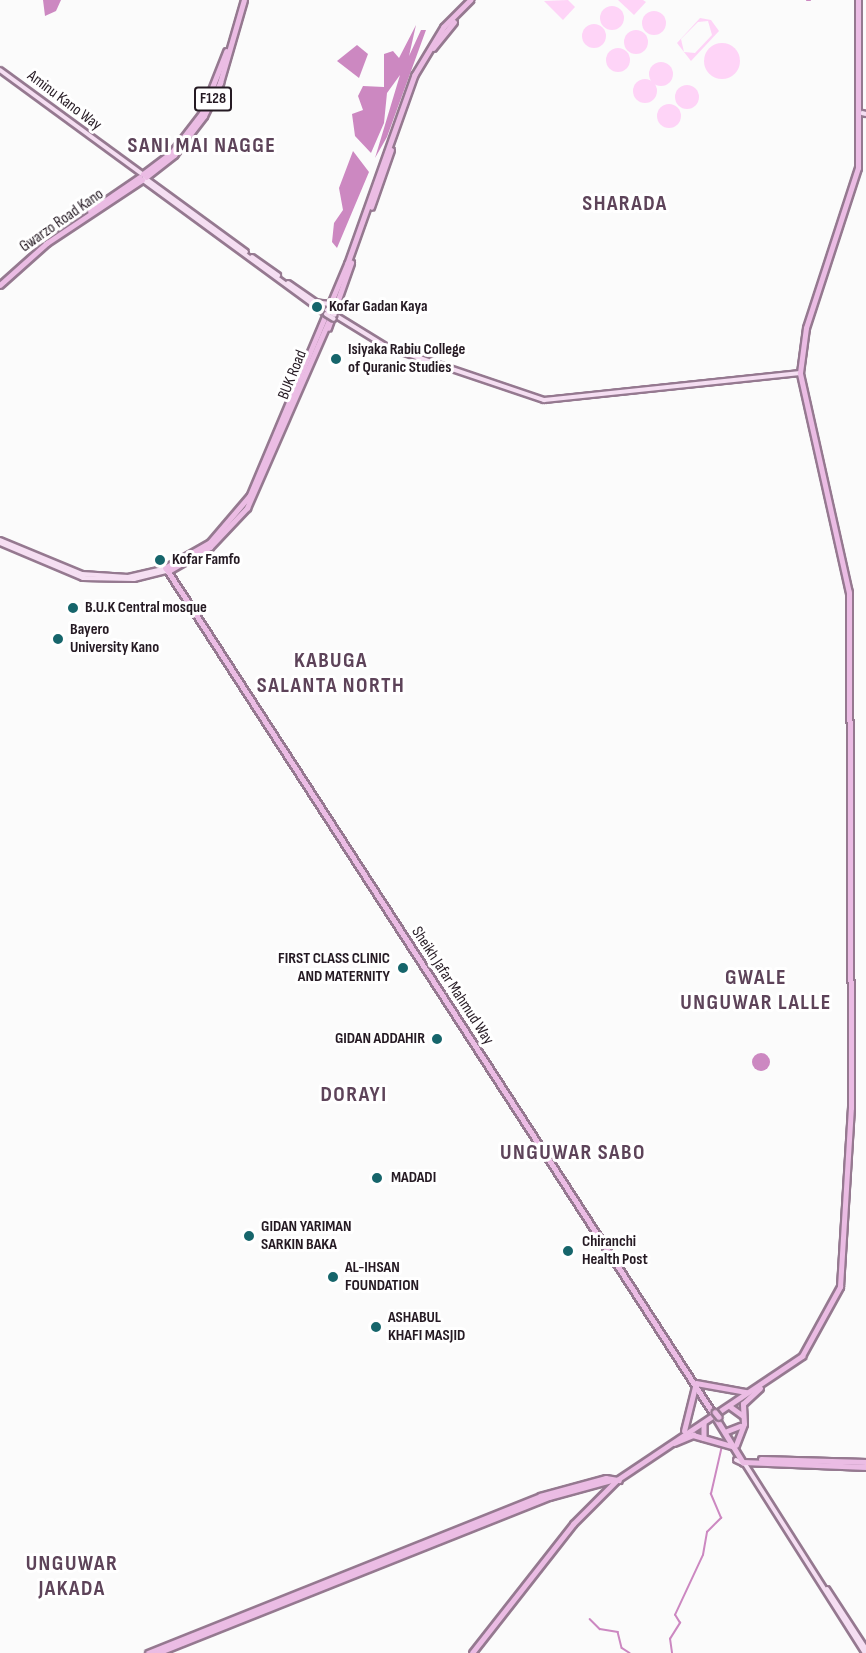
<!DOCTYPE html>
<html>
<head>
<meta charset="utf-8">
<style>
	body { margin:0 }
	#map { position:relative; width:866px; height:1653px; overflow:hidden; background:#fbfbfb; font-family:"Sofia Sans Condensed",sans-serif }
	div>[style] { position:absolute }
	.green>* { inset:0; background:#fed4f7 }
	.round { border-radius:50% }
	.water>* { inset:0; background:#cc88c1 }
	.stream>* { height:1.5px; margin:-0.75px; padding:0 0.75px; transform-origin:0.75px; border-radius:0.75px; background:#cc88c1 }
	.roads { filter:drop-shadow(2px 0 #957990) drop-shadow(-2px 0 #957990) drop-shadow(0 2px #957990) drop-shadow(0 -2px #957990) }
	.secondary>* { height:4px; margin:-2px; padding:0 2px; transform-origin:2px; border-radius:2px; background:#f5def2 }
	.primary>* { height:4.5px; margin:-2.25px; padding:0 2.25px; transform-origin:2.25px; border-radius:2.25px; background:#ebbce4 }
	.bridges { filter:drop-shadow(2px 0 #957990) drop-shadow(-2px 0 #957990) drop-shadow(0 2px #957990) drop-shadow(0 -2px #957990) }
	.secondary-bridge>* { height:4px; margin:-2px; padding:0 2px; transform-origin:2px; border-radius:2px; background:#f5def2 }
	.primary-bridge>* { height:4.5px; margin:-2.25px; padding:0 2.25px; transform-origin:2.25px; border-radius:2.25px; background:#ebbce4 }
	.dots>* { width:16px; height:16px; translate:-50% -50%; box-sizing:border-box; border:3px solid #fff; border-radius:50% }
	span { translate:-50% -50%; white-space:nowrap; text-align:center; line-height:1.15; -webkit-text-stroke:6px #fff; paint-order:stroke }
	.shield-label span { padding:2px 4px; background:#fff; border:2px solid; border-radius:4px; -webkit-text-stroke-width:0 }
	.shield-label { font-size:15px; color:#251a23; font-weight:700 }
	.street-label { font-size:16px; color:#251a23 }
	.poi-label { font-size:16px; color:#251a23; font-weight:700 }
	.left { translate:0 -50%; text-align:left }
	.right { translate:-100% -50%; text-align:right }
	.district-label { font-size:22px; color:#5d4359; font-weight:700; letter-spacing:1.5px }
</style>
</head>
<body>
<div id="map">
	<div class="green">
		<i style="clip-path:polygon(568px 0,575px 7px,563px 20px,544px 1px)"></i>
		<i style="clip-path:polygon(618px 0,643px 0,646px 2px,634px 15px)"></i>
		<i class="round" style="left:600px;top:6px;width:24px;height:24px"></i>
		<i class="round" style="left:642px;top:11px;width:24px;height:24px"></i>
		<i style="clip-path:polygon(evenodd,700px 18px,711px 20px,719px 31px,691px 61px,677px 43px,700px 18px,708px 21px,712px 35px,695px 53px,684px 52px,681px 39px,698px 22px,708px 21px)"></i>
		<i class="round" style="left:582px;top:24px;width:24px;height:24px"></i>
		<i class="round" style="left:624px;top:30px;width:24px;height:24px"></i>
		<i class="round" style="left:704px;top:43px;width:36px;height:36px"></i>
		<i class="round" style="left:606px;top:48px;width:24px;height:24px"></i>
		<i class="round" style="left:649px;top:62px;width:24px;height:24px"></i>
		<i class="round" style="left:633px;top:79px;width:24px;height:24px"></i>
		<i class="round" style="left:675px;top:85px;width:24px;height:24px"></i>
		<i class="round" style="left:657px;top:104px;width:24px;height:24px"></i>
	</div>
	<div class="water">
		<i style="clip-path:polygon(43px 0,61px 0,56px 11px,45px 16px)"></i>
		<i style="clip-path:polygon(416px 25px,409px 56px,421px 30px,426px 30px,387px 137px,375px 158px,400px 75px,387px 93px,384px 123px,371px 153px,355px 136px,352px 114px,363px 110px,358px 96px,363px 86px,384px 87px,384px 54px,393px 51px,399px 58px)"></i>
		<i style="clip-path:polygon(357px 45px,368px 54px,359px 78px,337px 61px)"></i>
		<i style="clip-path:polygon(353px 151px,369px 172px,337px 248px,332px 242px,334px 223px,343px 210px,339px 188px)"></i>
		<i class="round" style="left:752px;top:1053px;width:18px;height:18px"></i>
	</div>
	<div class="stream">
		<i style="left:807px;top:0;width:3px"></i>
		<i style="left:590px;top:1619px;width:14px;rotate:45deg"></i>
		<i style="left:600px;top:1629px;width:18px;rotate:9deg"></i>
		<i style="left:618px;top:1632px;width:16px;rotate:76deg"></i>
		<i style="left:622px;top:1648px;width:9px;rotate:32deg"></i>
		<i style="left:672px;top:1653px;width:14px;rotate:-98deg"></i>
		<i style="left:670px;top:1639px;width:19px;rotate:-58deg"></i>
		<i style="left:680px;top:1623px;width:9px;rotate:-122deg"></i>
		<i style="left:675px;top:1615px;width:66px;rotate:-65deg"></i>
		<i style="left:703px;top:1555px;width:23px;rotate:-80deg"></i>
		<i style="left:707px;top:1532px;width:20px;rotate:-45deg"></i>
		<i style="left:721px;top:1518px;width:26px;rotate:-113deg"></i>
		<i style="left:711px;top:1494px;width:49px;rotate:-77.1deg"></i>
	</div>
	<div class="roads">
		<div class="secondary">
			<i style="left:0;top:70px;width:176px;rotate:36.2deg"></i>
			<i style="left:862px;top:113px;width:4px;rotate:14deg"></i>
			<i style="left:145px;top:178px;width:125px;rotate:36.2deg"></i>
			<i style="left:143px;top:180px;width:227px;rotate:36.2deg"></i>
			<i style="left:252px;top:257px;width:32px;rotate:35deg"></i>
			<i style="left:288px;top:283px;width:47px;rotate:34.7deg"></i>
			<i style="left:314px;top:302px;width:16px;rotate:7deg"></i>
			<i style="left:335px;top:315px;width:61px;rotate:31.6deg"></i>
			<i style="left:387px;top:347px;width:166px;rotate:18.7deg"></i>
			<i style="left:544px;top:400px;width:258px;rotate:-6deg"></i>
			<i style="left:0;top:540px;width:89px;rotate:22.5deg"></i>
			<i style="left:82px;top:574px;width:46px;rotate:3.7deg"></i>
			<i style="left:128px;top:577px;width:39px;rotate:-13deg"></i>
			<i style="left:0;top:543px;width:90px;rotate:22.9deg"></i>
			<i style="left:83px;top:578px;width:51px;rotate:1.1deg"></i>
			<i style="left:134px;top:579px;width:34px;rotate:-14deg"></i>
			<i style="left:736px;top:1460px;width:10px;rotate:24deg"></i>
			<i style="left:745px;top:1464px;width:224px;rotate:57.6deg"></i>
			<i style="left:827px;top:1589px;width:72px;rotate:57deg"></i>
		</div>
		<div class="primary">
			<i style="left:471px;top:0;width:38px;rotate:135deg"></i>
			<i style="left:444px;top:27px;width:56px;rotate:121.1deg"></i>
			<i style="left:415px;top:75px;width:200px;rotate:109.6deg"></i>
			<i style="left:348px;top:263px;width:253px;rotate:112.8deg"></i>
			<i style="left:250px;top:496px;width:62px;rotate:130.4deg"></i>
			<i style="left:210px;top:543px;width:51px;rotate:150.4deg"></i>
			<i style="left:166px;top:568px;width:1007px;rotate:57.08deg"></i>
			<i style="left:433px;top:48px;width:33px;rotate:-51deg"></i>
			<i style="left:143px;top:174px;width:36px;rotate:-37deg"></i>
			<i style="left:172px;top:152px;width:49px;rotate:-52.4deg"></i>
			<i style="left:202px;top:113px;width:66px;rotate:-68.5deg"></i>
			<i style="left:146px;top:177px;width:36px;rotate:-38deg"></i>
			<i style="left:174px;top:155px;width:49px;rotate:-52.4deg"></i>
			<i style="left:204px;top:116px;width:37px;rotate:-64deg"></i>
			<i style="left:220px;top:83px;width:86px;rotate:-73.9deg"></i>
			<i style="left:371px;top:207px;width:60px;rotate:-70.7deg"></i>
			<i style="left:90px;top:211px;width:60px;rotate:-34.2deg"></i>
			<i style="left:0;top:285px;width:63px;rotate:-41.8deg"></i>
			<i style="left:47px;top:243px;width:114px;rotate:-33.6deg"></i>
			<i style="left:328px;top:328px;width:69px;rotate:-70.5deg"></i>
			<i style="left:170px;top:570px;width:46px;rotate:-29.9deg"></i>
			<i style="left:210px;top:547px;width:54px;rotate:-46.5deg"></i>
			<i style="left:247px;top:508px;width:213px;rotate:-66.4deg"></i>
			<i style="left:696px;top:1383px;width:51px;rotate:10.2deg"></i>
			<i style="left:731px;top:1407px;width:14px;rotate:36deg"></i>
			<i style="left:716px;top:1418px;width:52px;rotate:58.5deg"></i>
			<i style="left:743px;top:1462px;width:123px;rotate:2.3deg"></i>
			<i style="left:704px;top:1424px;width:14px;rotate:90deg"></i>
			<i style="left:684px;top:1431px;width:45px;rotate:-76deg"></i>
			<i style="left:727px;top:1431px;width:14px;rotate:-21deg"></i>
			<i style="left:674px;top:1443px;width:21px;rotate:-23deg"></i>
			<i style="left:693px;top:1435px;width:41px;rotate:15.8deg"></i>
			<i style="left:736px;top:1445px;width:22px;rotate:-69deg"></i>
			<i style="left:744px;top:1424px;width:20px;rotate:-93deg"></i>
			<i style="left:743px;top:1404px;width:23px;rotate:-43deg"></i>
			<i style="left:761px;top:1459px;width:105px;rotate:1.6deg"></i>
			<i style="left:148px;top:1653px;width:422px;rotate:-21.8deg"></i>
			<i style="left:540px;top:1496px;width:68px;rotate:-15.3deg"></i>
			<i style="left:606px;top:1478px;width:13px;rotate:9deg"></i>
			<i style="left:157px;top:1653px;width:422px;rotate:-21.7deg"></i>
			<i style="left:549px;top:1497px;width:65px;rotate:-15.1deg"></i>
			<i style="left:472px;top:1653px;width:164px;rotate:-51.9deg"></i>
			<i style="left:573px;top:1524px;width:62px;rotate:-45deg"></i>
			<i style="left:617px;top:1480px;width:223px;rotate:-33.8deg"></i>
			<i style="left:802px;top:1356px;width:79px;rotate:-61.2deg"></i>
			<i style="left:840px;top:1287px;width:179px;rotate:-86.5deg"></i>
			<i style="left:851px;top:1108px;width:515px;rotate:-90.22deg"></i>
			<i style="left:849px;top:593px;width:225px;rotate:-102.6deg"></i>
			<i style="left:800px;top:373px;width:45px;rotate:-82.4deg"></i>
			<i style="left:806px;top:328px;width:168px;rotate:-72deg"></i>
			<i style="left:858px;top:168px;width:168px;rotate:-90deg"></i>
		</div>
	</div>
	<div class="bridges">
		<div class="secondary-bridge">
			<i style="left:327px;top:310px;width:9px;rotate:32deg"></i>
			<i style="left:326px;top:314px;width:9px;rotate:32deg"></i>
		</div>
		<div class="primary-bridge">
			<i style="left:715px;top:1412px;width:6px;rotate:51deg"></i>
		</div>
	</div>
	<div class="dots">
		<i style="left:317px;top:307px;background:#16656b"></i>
		<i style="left:336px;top:359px;background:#16656b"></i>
		<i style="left:160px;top:560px;background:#16656b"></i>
		<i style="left:73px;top:608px;background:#16656b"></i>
		<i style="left:58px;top:639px;background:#16656b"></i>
		<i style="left:403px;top:968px;background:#16656b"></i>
		<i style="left:437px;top:1039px;background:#16656b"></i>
		<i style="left:377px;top:1178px;background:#16656b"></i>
		<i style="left:249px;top:1236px;background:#16656b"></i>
		<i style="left:568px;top:1251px;background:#16656b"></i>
		<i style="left:333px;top:1277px;background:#16656b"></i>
		<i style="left:376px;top:1327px;background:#16656b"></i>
	</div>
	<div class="shield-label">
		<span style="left:213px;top:99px">F128</span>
	</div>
	<div class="street-label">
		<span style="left:64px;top:101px;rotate:37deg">Aminu Kano Way</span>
		<span style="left:62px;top:221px;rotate:-35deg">Gwarzo Road Kano</span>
		<span style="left:293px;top:375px;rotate:-68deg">BUK Road</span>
		<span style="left:452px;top:986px;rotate:57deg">Sheikh Jafar Mahmud Way</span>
	</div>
	<div class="poi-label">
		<span class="left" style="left:329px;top:307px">Kofar Gadan Kaya</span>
		<span class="left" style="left:348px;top:359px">Isiyaka Rabiu College<br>of Quranic Studies</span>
		<span class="left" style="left:172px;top:560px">Kofar Famfo</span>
		<span class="left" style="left:85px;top:608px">B.U.K Central mosque</span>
		<span class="left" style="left:70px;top:639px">Bayero<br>University Kano</span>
		<span class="right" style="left:390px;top:968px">FIRST CLASS CLINIC<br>AND MATERNITY</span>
		<span class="right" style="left:425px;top:1039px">GIDAN ADDAHIR</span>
		<span class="left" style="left:391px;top:1178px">MADADI</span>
		<span class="left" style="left:261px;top:1236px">GIDAN YARIMAN<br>SARKIN BAKA</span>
		<span class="left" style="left:582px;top:1251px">Chiranchi<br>Health Post</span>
		<span class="left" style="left:345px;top:1277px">AL-IHSAN<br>FOUNDATION</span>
		<span class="left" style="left:388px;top:1327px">ASHABUL<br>KHAFI MASJID</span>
	</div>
	<div class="district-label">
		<span style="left:202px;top:146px">SANI MAI NAGGE</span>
		<span style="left:625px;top:204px">SHARADA</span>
		<span style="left:331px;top:673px">KABUGA<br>SALANTA NORTH</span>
		<span style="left:756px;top:990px">GWALE<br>UNGUWAR LALLE</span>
		<span style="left:354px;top:1095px">DORAYI</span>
		<span style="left:573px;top:1153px">UNGUWAR SABO</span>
		<span style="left:72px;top:1576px">UNGUWAR<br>JAKADA</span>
	</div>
</div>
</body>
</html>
